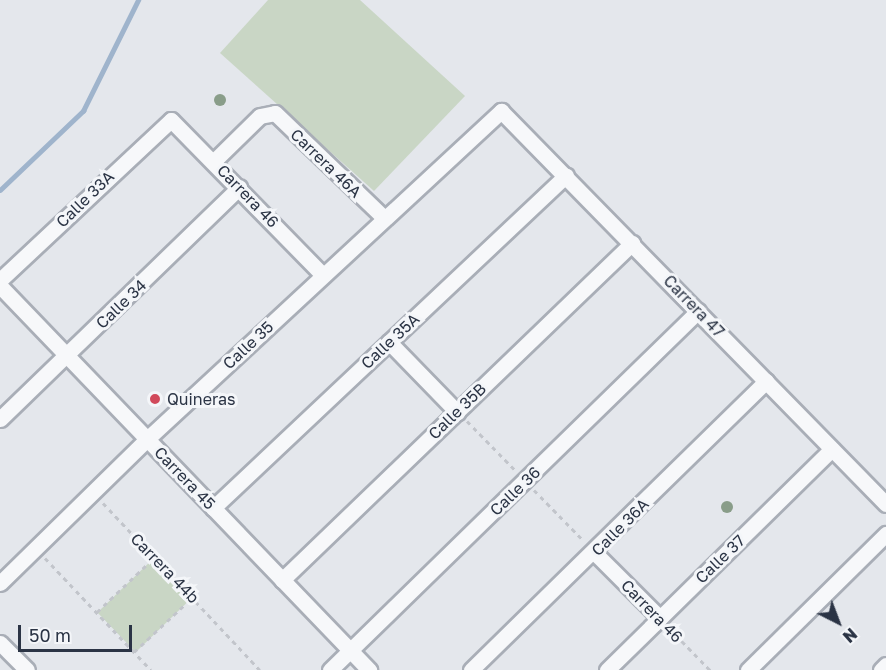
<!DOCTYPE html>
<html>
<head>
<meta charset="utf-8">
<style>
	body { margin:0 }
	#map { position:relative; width:886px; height:670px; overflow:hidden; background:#e4e7ec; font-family:"Golos Text",sans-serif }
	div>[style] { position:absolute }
	.green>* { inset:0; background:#c9d6c5; transform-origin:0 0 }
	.stream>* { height:4.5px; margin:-2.25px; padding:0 2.25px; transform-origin:2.25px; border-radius:2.25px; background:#9fb4cc }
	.path>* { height:3px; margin-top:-1.5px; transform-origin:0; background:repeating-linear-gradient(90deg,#c2c5cb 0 4.5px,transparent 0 9px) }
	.roads { filter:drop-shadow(2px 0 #a9aeb7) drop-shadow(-2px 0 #a9aeb7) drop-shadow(0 2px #a9aeb7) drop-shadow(0 -2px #a9aeb7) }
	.minor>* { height:15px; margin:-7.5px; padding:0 7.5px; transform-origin:7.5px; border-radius:7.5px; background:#f7f8fa }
	.trees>* { width:12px; height:12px; margin:-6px; border-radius:50%; background:#899d89 }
	.dots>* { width:16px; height:16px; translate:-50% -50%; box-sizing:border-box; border:3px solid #f4f6f9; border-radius:50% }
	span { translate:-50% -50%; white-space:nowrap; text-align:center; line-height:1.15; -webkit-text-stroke:6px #f4f6f9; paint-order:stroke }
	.street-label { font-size:16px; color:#2b3445 }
	.poi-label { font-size:16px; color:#2b3445 }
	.left { translate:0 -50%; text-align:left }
	.north { position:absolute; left:808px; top:592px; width:60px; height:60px; -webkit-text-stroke:4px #f4f6f9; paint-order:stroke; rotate:138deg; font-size:16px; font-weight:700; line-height:24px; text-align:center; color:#2b3445 }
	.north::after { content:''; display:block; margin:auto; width:21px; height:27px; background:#2b3445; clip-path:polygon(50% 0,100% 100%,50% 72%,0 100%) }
	.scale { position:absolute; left:18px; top:625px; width:114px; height:27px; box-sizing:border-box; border:3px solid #2b3445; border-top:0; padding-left:8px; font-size:18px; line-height:21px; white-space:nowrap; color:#2b3445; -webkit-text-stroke:4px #f4f6f9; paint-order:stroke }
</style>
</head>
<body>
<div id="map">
	<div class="green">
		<i style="clip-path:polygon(268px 0,360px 0,465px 96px,374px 191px,220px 53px)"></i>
		<i style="left:155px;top:557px;width:55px;height:80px;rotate:46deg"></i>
	</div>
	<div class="stream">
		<i style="left:0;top:190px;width:115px;rotate:-43.6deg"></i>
		<i style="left:83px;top:111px;width:124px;rotate:-63.6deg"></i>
	</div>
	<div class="path">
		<i style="left:467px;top:421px;width:69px;rotate:45.6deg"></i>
		<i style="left:534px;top:490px;width:71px;rotate:45.6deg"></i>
		<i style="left:103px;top:503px;width:229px;rotate:46.8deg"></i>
		<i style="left:45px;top:558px;width:154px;rotate:46.6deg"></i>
		<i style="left:97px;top:612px;width:80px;rotate:-43.5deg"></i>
		<i style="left:669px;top:628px;width:59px;rotate:45.7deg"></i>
		<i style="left:134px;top:652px;width:81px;rotate:-43deg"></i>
	</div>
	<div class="roads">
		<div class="minor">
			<i style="left:214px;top:161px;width:64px;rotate:-44.4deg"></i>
			<i style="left:260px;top:116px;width:15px;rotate:-11deg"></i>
			<i style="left:275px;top:113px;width:151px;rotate:43.9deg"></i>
			<i style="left:0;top:280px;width:234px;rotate:-43.1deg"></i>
			<i style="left:171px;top:120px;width:217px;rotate:45.6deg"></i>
			<i style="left:0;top:286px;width:533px;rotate:46.14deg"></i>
			<i style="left:389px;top:342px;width:98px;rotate:45.8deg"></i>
			<i style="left:0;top:419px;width:333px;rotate:-44.1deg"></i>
			<i style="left:213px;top:508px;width:485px;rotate:-43.3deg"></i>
			<i style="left:594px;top:552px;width:93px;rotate:45deg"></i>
			<i style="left:282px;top:580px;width:486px;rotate:-43.9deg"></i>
			<i style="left:0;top:583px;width:206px;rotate:-44.4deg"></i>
			<i style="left:147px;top:439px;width:483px;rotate:-42.8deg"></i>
			<i style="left:501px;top:111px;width:550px;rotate:45.59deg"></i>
			<i style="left:0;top:643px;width:38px;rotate:45deg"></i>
			<i style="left:330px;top:670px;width:514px;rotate:-44.29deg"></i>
			<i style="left:471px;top:670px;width:413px;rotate:-44.4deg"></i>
			<i style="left:607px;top:670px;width:315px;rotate:-44.5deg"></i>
			<i style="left:748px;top:670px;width:194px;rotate:-44.6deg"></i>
			<i style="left:881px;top:670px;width:7px;rotate:-45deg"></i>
		</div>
	</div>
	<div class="trees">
		<i style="left:220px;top:100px"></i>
		<i style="left:727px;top:507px"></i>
	</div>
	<div class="dots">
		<i style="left:155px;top:399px;background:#d1495b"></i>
	</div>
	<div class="street-label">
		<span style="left:326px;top:163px;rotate:44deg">Carrera 46A</span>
		<span style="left:248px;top:196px;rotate:46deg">Carrera 46</span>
		<span style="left:85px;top:199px;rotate:-44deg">Calle 33A</span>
		<span style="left:121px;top:304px;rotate:-44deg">Calle 34</span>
		<span style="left:694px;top:306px;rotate:46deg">Carrera 47</span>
		<span style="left:390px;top:341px;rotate:-43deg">Calle 35A</span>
		<span style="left:248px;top:345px;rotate:-43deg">Calle 35</span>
		<span style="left:457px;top:411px;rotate:-44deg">Calle 35B</span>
		<span style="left:185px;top:478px;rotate:46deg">Carrera 45</span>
		<span style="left:515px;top:491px;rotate:-44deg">Calle 36</span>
		<span style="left:620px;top:527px;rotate:-45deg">Calle 36A</span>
		<span style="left:720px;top:559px;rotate:-44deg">Calle 37</span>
		<span style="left:165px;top:568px;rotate:46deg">Carrera 44b</span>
		<span style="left:652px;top:611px;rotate:46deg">Carrera 46</span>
	</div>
	<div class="poi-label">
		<span class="left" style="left:167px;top:399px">Quineras</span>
	</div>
	<div class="north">N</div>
	<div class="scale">50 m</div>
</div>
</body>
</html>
